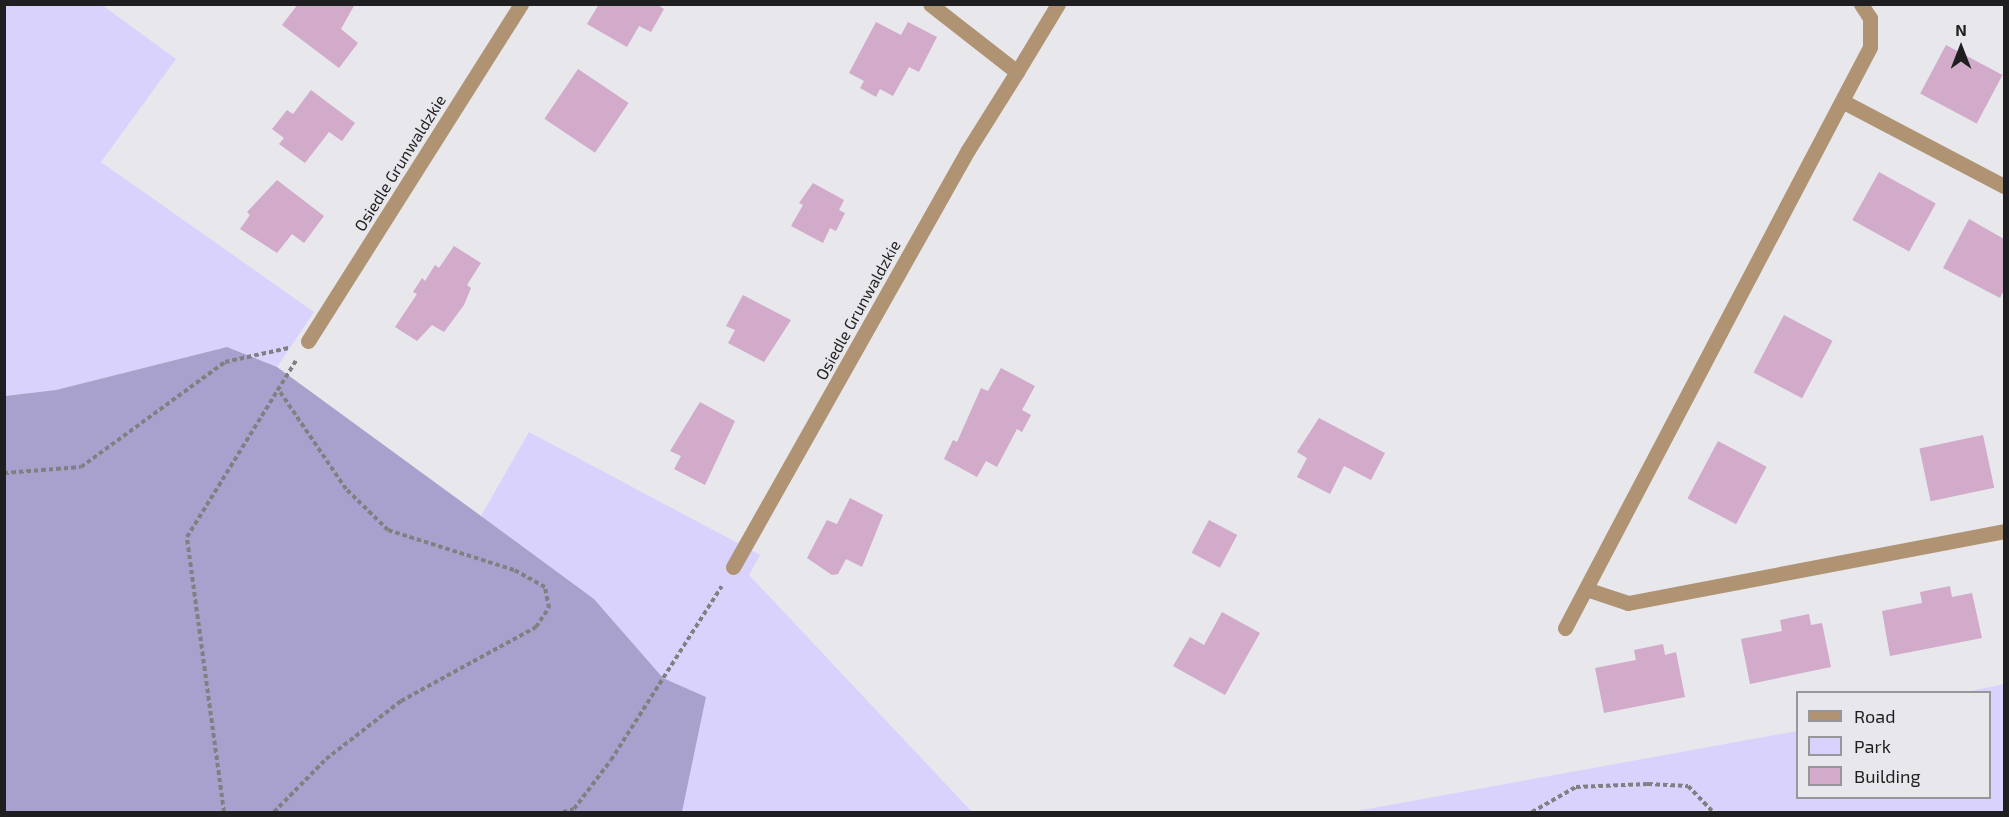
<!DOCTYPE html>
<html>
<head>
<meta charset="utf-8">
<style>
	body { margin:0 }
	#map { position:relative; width:2009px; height:817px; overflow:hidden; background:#e7e7ec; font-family:"Exo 2",sans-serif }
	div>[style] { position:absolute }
	.green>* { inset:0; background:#d8d2fd }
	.forest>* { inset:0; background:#a8a1cd }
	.building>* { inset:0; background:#d2aaca; transform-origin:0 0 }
	.path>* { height:4px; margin-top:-2px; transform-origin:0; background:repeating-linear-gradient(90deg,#808083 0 4.5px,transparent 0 7.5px) }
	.lane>* { height:15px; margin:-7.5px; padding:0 7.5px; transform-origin:7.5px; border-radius:7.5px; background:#af9373 }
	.street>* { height:15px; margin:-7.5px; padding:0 7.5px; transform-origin:7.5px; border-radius:7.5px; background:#af9373 }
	span { translate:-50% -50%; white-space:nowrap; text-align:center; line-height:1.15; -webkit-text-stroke:4.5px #e7e7ec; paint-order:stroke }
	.street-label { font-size:16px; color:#1f1f21 }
	.frame { position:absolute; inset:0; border:6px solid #1f1f21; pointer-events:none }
	.legend { position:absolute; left:1796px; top:691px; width:195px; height:108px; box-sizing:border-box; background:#e7e7ec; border:2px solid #97979b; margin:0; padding:8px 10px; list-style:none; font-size:18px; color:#1f1f21 }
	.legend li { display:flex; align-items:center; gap:12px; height:30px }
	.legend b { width:30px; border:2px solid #97979b }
	.north { position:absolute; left:1931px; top:18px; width:60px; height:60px; -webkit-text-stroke:4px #e7e7ec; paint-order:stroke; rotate:0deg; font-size:16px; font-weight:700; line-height:24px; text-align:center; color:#1f1f21 }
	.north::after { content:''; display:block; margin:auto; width:21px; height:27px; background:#1f1f21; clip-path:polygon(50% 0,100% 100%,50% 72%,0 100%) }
</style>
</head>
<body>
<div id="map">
	<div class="green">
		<i style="clip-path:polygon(4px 5px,102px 5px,176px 59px,101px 162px,314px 312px,277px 367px,227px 347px,56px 390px,5px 396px)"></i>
		<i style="clip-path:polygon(529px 432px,760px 555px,749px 575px,972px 812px,682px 812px,706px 697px,663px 678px,594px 599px,481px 516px)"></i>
		<i style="clip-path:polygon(2004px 684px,2004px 812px,1351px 812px,1797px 731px,1798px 798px,1990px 798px,1990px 692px,1967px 692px)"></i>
	</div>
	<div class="forest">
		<i style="clip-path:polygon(227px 347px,277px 367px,481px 516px,594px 599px,663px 678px,706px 697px,682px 812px,5px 812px,5px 396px,56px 390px)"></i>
	</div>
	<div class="building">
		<i style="clip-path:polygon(298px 4px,355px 4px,341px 29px,358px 43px,339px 68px,282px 25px)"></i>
		<i style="clip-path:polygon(599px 4px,656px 4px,664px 9px,651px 32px,639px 26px,627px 47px,587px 24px)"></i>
		<i style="clip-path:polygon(876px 22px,901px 35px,908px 22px,937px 37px,919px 72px,909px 67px,893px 96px,880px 89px,876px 97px,860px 88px,864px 81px,849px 73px)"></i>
		<i style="left:1946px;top:45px;width:64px;height:55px;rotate:28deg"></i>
		<i style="left:578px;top:69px;width:61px;height:60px;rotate:34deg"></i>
		<i style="clip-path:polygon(311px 90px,355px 123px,342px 141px,329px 132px,305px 163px,279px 144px,284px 138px,272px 129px,287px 110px,293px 114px)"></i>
		<i style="left:1879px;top:172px;width:65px;height:55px;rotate:29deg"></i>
		<i style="clip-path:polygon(277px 180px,324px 216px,304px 243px,292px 234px,277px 253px,240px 229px,250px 215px,247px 212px)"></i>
		<i style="clip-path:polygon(813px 183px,844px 200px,839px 210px,845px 213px,836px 231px,830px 228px,823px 243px,791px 226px,803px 205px,799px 203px)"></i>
		<i style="clip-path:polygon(1969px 219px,2004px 239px,2004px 290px,2000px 298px,1943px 268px)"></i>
		<i style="clip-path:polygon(454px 246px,481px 263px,467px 285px,471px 288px,464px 305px,444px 332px,432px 325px,417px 341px,395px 327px,417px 294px,413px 292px,422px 278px,425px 281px,435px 265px,439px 268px)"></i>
		<i style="clip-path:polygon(743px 295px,791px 320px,764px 362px,728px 343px,735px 330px,726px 326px)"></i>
		<i style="left:1784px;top:315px;width:55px;height:65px;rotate:28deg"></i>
		<i style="clip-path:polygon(1001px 368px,1035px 386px,1022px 410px,1031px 415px,1022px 432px,1017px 429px,997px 467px,986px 461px,977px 477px,944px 459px,953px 440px,957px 442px,981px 388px,988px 391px)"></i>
		<i style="clip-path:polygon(700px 402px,735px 421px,705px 485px,674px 469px,681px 456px,670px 451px)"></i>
		<i style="clip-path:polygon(1319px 418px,1385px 453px,1371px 480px,1344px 466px,1330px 494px,1297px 477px,1307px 458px,1297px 452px)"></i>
		<i style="left:1983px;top:435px;width:54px;height:65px;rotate:78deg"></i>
		<i style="left:1718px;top:441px;width:55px;height:65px;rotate:28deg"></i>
		<i style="clip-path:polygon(850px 498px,883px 515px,862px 567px,846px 559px,838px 574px,832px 575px,807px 558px,827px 520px,837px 524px)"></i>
		<i style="left:1209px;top:520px;width:32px;height:37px;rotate:28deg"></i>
		<i style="clip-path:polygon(1950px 586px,1952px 597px,1972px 593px,1982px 638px,1890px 656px,1882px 611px,1922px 603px,1920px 592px)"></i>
		<i style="clip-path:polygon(1222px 612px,1260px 633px,1225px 695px,1173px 666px,1190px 637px,1204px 645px)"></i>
		<i style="clip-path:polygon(1809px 614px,1811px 625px,1822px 623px,1831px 667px,1750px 684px,1741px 639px,1782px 631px,1780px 620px)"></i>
		<i style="clip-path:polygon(1663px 644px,1665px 655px,1676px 652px,1685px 697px,1604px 713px,1595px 668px,1636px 660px,1634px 650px)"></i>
	</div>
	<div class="path">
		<i style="left:4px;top:473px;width:77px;rotate:-4.5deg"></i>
		<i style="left:81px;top:467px;width:178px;rotate:-36.1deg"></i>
		<i style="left:225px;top:362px;width:65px;rotate:-12.5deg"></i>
		<i style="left:224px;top:812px;width:277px;rotate:-97.7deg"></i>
		<i style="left:187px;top:537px;width:209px;rotate:-58.3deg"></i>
		<i style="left:274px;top:812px;width:74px;rotate:-45.5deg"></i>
		<i style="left:326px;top:759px;width:95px;rotate:-37.7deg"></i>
		<i style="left:401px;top:701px;width:154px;rotate:-28.7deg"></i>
		<i style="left:536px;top:627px;width:23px;rotate:-56deg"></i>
		<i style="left:549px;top:608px;width:21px;rotate:-101deg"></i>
		<i style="left:545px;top:587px;width:35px;rotate:-151deg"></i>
		<i style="left:514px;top:570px;width:132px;rotate:-162.4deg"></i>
		<i style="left:388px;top:530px;width:59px;rotate:-135.7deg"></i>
		<i style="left:346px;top:489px;width:121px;rotate:-124.2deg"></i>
		<i style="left:563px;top:812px;width:11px;rotate:-15deg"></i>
		<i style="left:574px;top:809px;width:61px;rotate:-52.9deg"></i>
		<i style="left:611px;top:760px;width:206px;rotate:-57.5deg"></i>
		<i style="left:1532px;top:812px;width:51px;rotate:-29.6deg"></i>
		<i style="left:1576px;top:787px;width:72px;rotate:-2.4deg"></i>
		<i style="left:1648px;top:784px;width:40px;rotate:2.9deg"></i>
		<i style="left:1688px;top:786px;width:36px;rotate:46deg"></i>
	</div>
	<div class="lane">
		<i style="left:1842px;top:101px;width:183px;rotate:27.7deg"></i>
		<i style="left:1586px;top:589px;width:44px;rotate:18.4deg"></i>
		<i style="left:1628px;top:603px;width:383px;rotate:-10.8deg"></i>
		<i style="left:1565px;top:628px;width:656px;rotate:-62.3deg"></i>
		<i style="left:1870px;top:47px;width:29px;rotate:-90deg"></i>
		<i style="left:1870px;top:18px;width:17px;rotate:-123deg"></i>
	</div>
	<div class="street">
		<i style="left:1017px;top:72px;width:79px;rotate:-58.9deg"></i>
		<i style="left:308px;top:341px;width:399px;rotate:-57.7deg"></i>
		<i style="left:733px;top:567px;width:479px;rotate:-60.6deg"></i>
		<i style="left:968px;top:150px;width:92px;rotate:-57.9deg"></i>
		<i style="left:1017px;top:72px;width:110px;rotate:-142deg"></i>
	</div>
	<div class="street-label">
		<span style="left:400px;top:163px;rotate:-58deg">Osiedle Grunwaldzkie</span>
		<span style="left:858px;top:310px;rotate:-61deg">Osiedle Grunwaldzkie</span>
	</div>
	<div class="frame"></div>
	<ul class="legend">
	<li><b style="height:8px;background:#af9373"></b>Road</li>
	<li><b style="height:16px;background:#d8d2fd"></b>Park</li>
	<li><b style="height:16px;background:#d2aaca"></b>Building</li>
	</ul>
	<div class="north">N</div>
</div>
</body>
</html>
